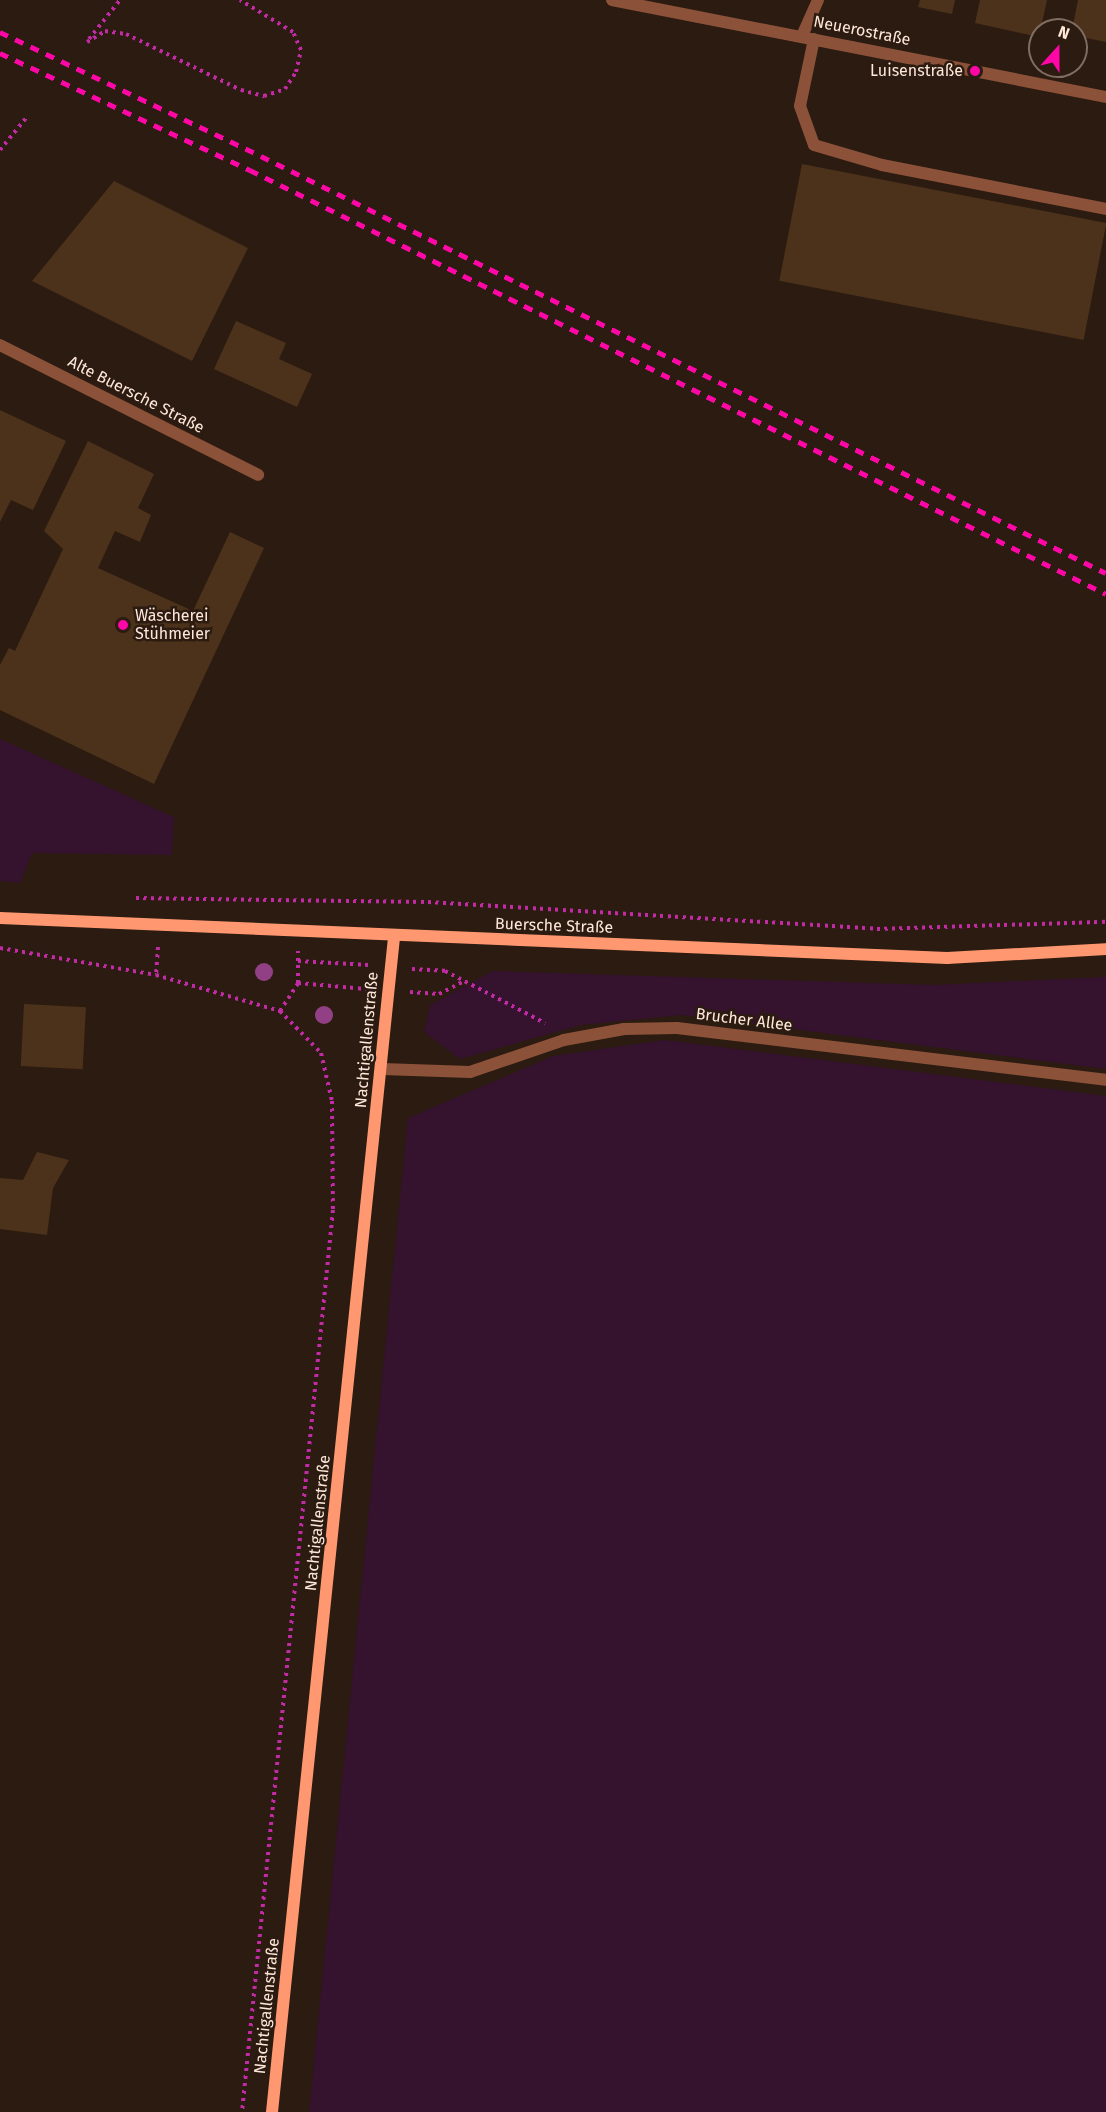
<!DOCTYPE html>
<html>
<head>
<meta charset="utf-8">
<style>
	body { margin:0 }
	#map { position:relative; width:1106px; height:2112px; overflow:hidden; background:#2b1b10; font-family:"Fira Sans",sans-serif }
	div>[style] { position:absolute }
	.green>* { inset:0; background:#35122e }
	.building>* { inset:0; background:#4d321b; transform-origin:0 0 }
	.path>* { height:4px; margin-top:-2px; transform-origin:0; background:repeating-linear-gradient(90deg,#c22ba5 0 3px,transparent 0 7.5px) }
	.service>* { height:12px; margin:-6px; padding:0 6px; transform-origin:6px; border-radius:6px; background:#8c5139 }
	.minor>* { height:12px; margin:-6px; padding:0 6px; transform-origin:6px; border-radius:6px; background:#8c5139 }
	.secondary>* { height:12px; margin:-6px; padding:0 6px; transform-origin:6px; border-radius:6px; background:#ff9871 }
	.rail>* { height:4.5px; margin-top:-2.25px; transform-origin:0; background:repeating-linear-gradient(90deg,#ff06a7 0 9px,transparent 0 17px) }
	.trees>* { width:18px; height:18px; margin:-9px; border-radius:50%; background:#924085 }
	.dots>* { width:16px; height:16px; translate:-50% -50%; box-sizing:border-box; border:3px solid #2b1b10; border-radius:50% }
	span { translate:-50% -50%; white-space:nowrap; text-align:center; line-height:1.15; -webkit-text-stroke:5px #2b1b10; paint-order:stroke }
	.street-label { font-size:16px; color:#ffe7da }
	.poi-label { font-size:16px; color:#ffe7da }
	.right { translate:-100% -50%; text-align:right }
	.left { translate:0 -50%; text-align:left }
	.north { position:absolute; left:1028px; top:18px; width:60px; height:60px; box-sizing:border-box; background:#2b1b10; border:2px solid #806d61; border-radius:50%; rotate:21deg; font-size:16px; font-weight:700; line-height:24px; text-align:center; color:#ffe7da }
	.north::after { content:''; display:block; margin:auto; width:21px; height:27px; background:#ff06a7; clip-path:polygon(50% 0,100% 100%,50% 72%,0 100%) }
</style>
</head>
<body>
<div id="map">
	<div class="green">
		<i style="clip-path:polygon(0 739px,174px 817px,172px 855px,32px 853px,20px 883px,0 881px)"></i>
		<i style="clip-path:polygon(493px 971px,932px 985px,1106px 977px,1106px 1069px,682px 1015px,581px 1025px,460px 1059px,424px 1032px,430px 1005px)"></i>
		<i style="clip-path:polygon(665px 1040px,1106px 1096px,1106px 2112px,309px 2112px,408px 1118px,553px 1056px)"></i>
	</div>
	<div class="building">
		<i style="clip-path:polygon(920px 0,955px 0,952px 14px,918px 7px)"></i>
		<i style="clip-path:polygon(980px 0,1047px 0,1039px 37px,975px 23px)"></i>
		<i style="clip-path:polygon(1078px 0,1106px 0,1106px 42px,1076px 36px,1076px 30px,1072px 30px)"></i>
		<i style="left:802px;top:164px;width:310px;height:119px;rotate:11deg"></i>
		<i style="clip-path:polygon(114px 181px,248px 248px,192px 361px,32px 281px)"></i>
		<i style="clip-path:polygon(236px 321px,286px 343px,279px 359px,312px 374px,297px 407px,214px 369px)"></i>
		<i style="clip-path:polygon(0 410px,66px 441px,33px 510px,11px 500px,0 522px)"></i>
		<i style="clip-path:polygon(88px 441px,154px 474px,138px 508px,151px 515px,140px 542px,115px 531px,98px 568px,193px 611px,230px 532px,264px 548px,154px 784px,0 710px,0 665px,9px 648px,15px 651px,63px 549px,44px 531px)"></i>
		<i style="left:24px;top:1004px;width:62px;height:62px;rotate:3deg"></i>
		<i style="clip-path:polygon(37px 1152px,69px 1160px,53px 1188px,47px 1235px,0 1229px,0 1178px,23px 1180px)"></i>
	</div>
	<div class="path">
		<i style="left:89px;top:39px;width:50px;rotate:-51.5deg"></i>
		<i style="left:87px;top:42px;width:21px;rotate:-31deg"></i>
		<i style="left:105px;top:31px;width:21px;rotate:8deg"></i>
		<i style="left:126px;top:34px;width:128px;rotate:26deg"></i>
		<i style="left:241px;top:90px;width:24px;rotate:15deg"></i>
		<i style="left:264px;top:96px;width:22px;rotate:-18deg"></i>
		<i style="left:285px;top:89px;width:20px;rotate:-57deg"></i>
		<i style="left:296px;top:72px;width:23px;rotate:-77deg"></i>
		<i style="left:301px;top:50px;width:20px;rotate:-114deg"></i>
		<i style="left:293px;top:32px;width:62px;rotate:-148.9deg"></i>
		<i style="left:0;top:150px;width:41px;rotate:-50.9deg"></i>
		<i style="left:136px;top:898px;width:292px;rotate:0.8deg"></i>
		<i style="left:428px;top:902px;width:450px;rotate:3.4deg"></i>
		<i style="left:877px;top:929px;width:229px;rotate:-1.8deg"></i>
		<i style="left:158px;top:947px;width:28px;rotate:94deg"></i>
		<i style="left:156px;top:975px;width:129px;rotate:16.2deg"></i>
		<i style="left:280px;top:1011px;width:59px;rotate:45.7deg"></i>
		<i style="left:321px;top:1053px;width:49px;rotate:77.1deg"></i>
		<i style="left:332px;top:1101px;width:109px;rotate:89.5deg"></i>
		<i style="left:333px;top:1210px;width:907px;rotate:95.76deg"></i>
		<i style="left:0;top:948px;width:158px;rotate:9.8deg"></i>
		<i style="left:298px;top:961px;width:71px;rotate:3.2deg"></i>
		<i style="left:412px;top:969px;width:33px;rotate:3deg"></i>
		<i style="left:445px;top:971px;width:113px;rotate:27.5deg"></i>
		<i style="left:298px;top:983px;width:68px;rotate:5deg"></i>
		<i style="left:410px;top:992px;width:29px;rotate:4deg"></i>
		<i style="left:439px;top:994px;width:29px;rotate:-27deg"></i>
		<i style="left:280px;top:1011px;width:33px;rotate:-57deg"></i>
		<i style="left:298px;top:983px;width:32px;rotate:-90deg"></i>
	</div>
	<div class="service">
		<i style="left:814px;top:39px;width:68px;rotate:101.8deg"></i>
		<i style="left:800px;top:106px;width:41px;rotate:70.3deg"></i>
		<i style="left:814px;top:145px;width:71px;rotate:16.4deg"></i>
		<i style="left:882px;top:165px;width:228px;rotate:11.1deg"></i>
	</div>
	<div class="minor">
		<i style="left:612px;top:0;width:503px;rotate:11.11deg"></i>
		<i style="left:802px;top:36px;width:39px;rotate:-66deg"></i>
		<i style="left:0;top:345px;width:289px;rotate:26.7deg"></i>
		<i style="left:382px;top:1069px;width:88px;rotate:2deg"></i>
		<i style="left:470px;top:1072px;width:99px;rotate:-18.8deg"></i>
		<i style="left:564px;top:1040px;width:61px;rotate:-10.4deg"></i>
		<i style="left:624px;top:1029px;width:53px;rotate:-1.1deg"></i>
		<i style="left:677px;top:1028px;width:432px;rotate:6.9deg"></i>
	</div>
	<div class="secondary">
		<i style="left:0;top:918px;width:948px;rotate:2.42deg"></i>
		<i style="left:947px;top:958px;width:159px;rotate:-3.2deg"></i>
		<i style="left:272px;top:2112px;width:1181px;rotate:-84.07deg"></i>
	</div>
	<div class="rail">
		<i style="left:0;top:32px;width:289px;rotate:25.4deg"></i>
		<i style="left:261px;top:156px;width:942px;rotate:26.27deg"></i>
		<i style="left:0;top:53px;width:276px;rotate:25.1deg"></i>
		<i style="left:250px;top:170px;width:955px;rotate:26.35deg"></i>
	</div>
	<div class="trees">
		<i style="left:264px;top:972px"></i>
		<i style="left:324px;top:1015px"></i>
	</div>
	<div class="dots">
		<i style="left:975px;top:71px;background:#ff06a7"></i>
		<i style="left:123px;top:625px;background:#ff06a7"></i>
	</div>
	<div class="street-label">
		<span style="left:862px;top:31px;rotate:11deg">Neuerostraße</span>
		<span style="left:136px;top:395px;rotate:27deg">Alte Buersche Straße</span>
		<span style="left:554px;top:926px;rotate:2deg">Buersche Straße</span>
		<span style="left:744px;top:1020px;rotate:7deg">Brucher Allee</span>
		<span style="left:367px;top:1040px;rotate:-85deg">Nachtigallenstraße</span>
		<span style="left:318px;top:1523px;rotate:-84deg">Nachtigallenstraße</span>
		<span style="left:267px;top:2006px;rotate:-84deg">Nachtigallenstraße</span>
	</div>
	<div class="poi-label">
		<span class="right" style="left:963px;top:71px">Luisenstraße</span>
		<span class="left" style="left:135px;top:625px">Wäscherei<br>Stühmeier</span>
	</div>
	<div class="north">N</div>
</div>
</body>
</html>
